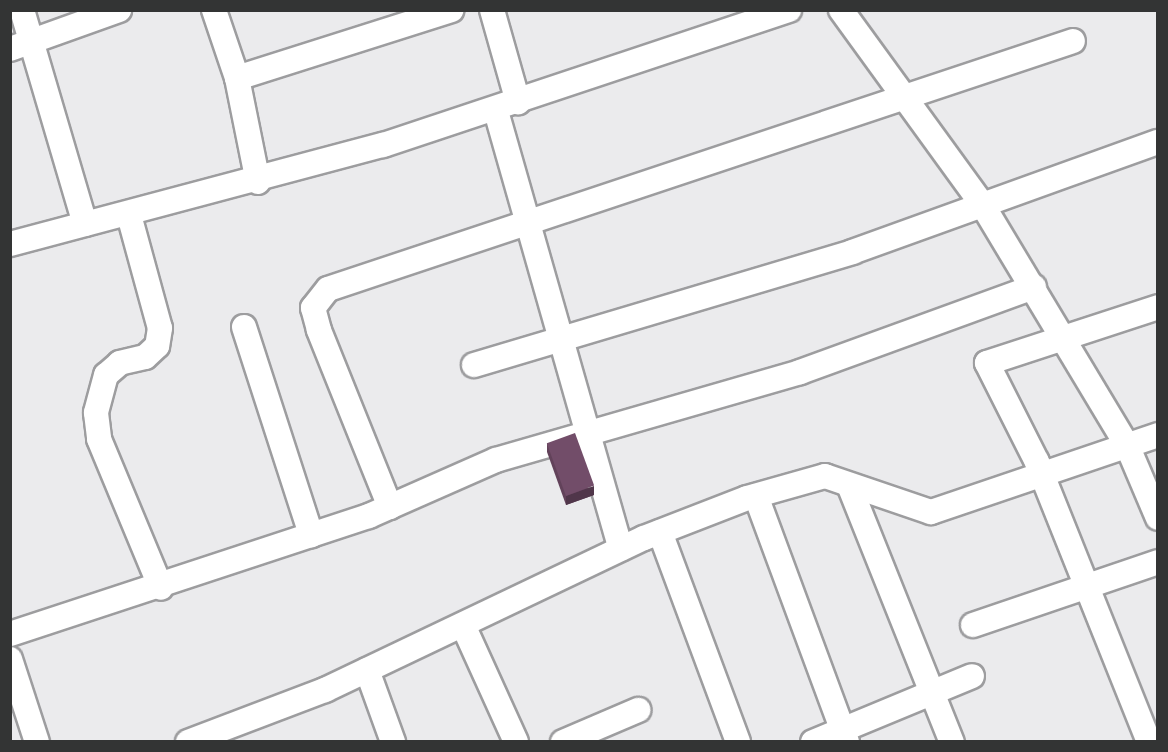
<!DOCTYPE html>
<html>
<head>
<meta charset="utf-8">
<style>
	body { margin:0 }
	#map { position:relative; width:1168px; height:752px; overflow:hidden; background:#ebebed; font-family:Cabin,sans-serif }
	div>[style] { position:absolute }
	.roads { filter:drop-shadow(2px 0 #9d9d9f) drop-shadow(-2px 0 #9d9d9f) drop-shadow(0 2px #9d9d9f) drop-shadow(0 -2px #9d9d9f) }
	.street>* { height:24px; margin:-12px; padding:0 12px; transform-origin:12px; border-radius:12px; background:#fff }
	.wall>* { inset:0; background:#62425a }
	.shaded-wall>* { inset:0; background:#50364a }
	.building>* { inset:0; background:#724d69; transform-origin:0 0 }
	span { translate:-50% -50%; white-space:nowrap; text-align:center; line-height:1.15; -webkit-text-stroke:6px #f8f9fa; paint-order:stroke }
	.frame { position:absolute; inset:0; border:12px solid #333434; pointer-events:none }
</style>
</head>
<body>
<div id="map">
	<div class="roads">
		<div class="street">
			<i style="left:22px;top:10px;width:223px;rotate:73.6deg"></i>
			<i style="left:214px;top:10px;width:72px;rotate:71.3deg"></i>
			<i style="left:237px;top:78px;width:106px;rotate:78.6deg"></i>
			<i style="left:492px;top:10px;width:96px;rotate:74.2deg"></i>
			<i style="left:841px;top:10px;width:240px;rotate:54deg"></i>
			<i style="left:982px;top:204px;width:281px;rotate:59deg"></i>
			<i style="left:1127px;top:445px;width:79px;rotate:67deg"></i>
			<i style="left:10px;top:49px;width:116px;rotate:-19.7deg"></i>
			<i style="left:237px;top:78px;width:225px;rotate:-17.6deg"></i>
			<i style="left:496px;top:111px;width:455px;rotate:74.1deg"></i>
			<i style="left:129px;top:215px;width:117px;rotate:74.7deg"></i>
			<i style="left:160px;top:328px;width:18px;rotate:99deg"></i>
			<i style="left:157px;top:346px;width:16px;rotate:137deg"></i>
			<i style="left:145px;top:357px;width:26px;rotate:167deg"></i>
			<i style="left:120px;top:363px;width:18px;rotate:139deg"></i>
			<i style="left:106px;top:375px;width:39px;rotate:105deg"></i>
			<i style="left:96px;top:413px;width:26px;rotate:83deg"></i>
			<i style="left:99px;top:439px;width:161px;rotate:67.4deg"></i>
			<i style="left:10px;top:244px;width:386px;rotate:-14.9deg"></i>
			<i style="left:383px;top:145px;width:428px;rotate:-18.4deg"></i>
			<i style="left:244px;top:327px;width:219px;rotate:72.1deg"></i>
			<i style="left:474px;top:365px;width:395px;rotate:-16.6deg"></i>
			<i style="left:852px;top:252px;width:325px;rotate:-19.8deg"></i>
			<i style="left:849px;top:485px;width:277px;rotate:68.2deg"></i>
			<i style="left:756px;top:496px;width:262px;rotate:69.7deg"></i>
			<i style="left:390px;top:507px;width:191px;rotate:-111.9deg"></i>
			<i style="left:319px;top:330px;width:23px;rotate:-105deg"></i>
			<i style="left:313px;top:308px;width:24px;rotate:-52deg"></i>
			<i style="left:328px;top:289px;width:785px;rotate:-18.41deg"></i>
			<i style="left:660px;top:532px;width:224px;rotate:69.6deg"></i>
			<i style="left:463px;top:625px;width:128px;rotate:65.6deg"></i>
			<i style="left:973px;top:625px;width:195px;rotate:-18.8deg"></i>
			<i style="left:10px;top:634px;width:378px;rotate:-18.2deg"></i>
			<i style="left:369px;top:516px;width:139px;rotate:-23.8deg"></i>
			<i style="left:496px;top:460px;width:316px;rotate:-16.1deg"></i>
			<i style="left:800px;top:372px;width:249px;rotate:-20deg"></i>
			<i style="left:10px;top:659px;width:87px;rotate:72deg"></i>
			<i style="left:367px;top:670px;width:77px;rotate:70.1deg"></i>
			<i style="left:188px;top:742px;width:147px;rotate:-20.8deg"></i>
			<i style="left:325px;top:690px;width:353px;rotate:-25.5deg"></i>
			<i style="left:644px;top:538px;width:110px;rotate:-21.2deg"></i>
			<i style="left:747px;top:498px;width:81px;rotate:-15.8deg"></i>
			<i style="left:825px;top:476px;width:112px;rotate:18.8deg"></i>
			<i style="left:931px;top:512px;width:240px;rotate:-18.7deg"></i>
			<i style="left:563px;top:742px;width:82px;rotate:-23.1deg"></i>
			<i style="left:813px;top:742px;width:172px;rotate:-22.5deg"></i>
			<i style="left:1149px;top:742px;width:302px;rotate:-111.8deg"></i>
			<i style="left:1037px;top:462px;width:111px;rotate:-116.8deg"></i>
			<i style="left:987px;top:363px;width:180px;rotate:-18.1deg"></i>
		</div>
	</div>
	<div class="wall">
		<i style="clip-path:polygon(547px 443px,594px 495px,566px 505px,547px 452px)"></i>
	</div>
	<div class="shaded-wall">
		<i style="clip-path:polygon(594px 486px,594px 495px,566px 505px,566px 496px)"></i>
	</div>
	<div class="building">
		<i style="left:575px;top:433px;width:56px;height:30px;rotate:70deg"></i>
	</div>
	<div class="frame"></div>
</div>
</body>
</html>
